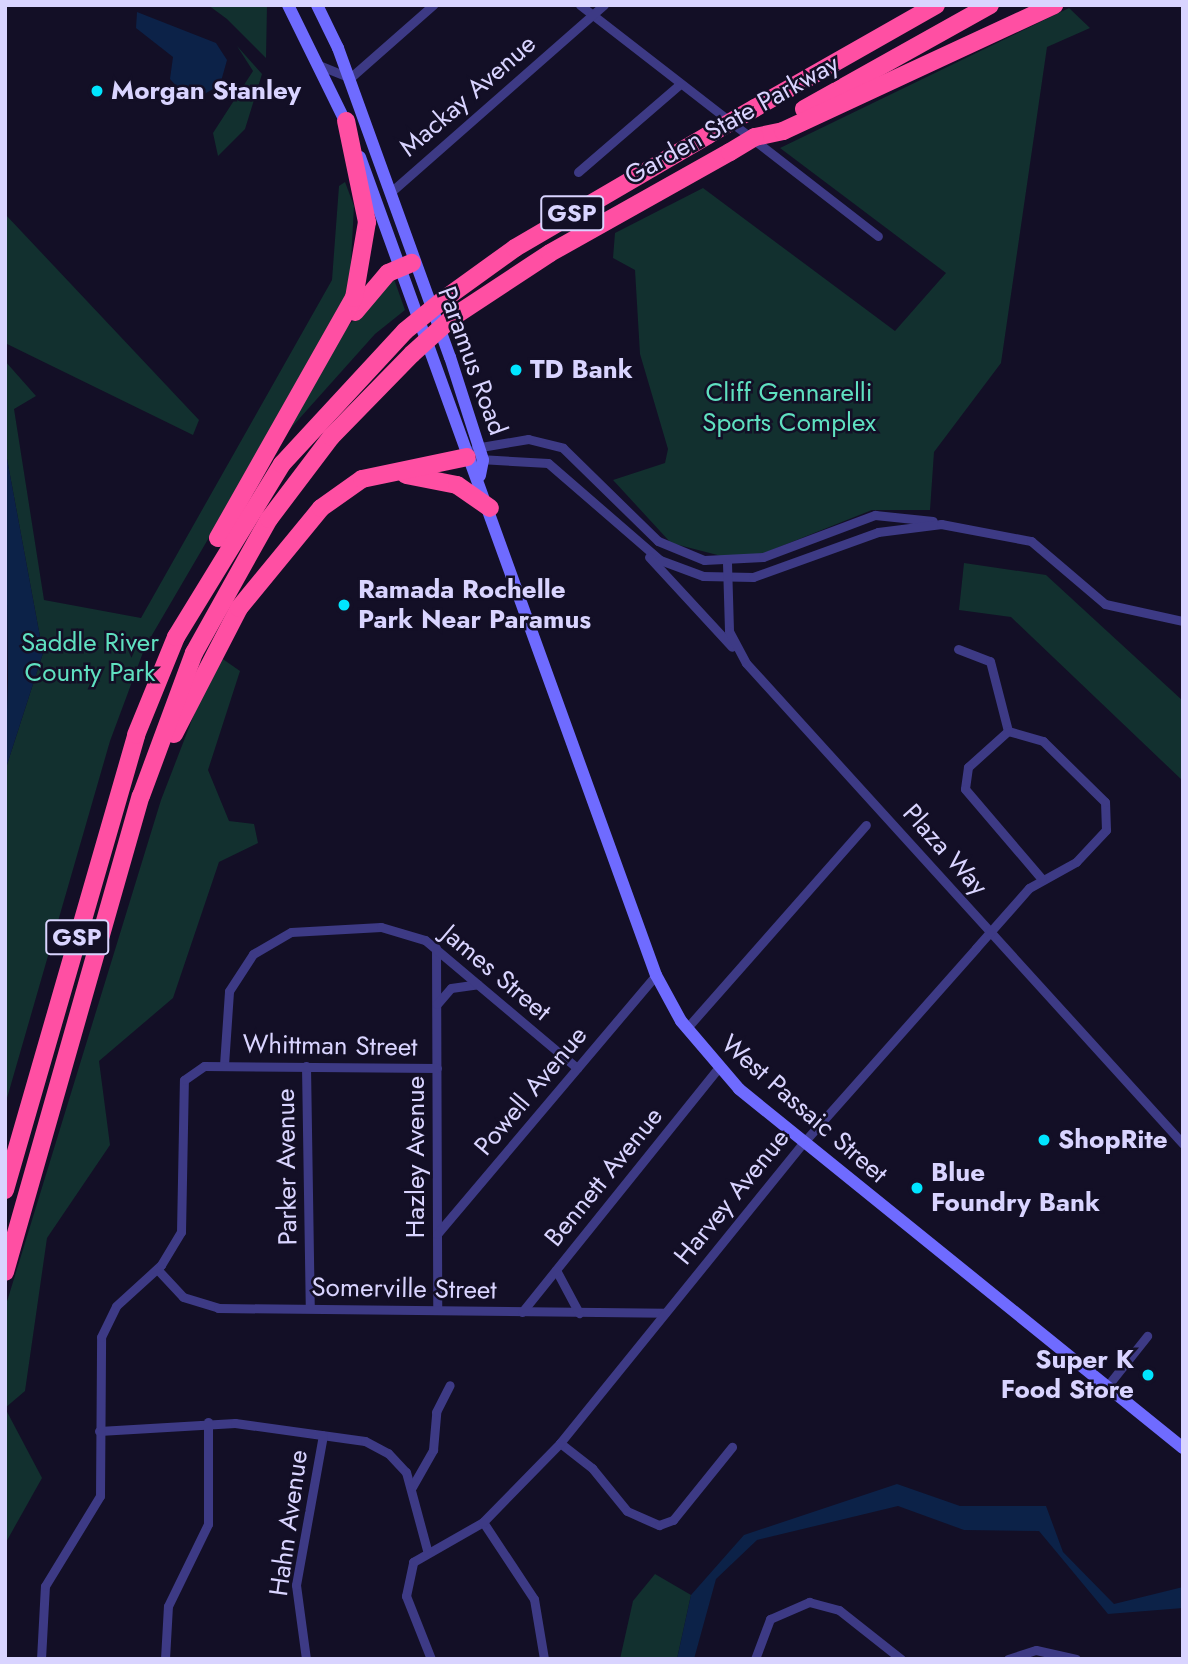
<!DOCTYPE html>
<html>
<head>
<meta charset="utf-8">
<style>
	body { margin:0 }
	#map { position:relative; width:1188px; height:1664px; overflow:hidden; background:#130f26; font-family:Jost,sans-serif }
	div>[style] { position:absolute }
	.green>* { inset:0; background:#12302f }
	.water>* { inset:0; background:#0c2248 }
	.minor>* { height:9px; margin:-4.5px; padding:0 4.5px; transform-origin:4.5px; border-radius:4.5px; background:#3d3a85 }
	.secondary>* { height:12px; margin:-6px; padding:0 6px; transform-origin:6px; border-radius:6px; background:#6f6bff }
	.motorway>* { height:18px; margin:-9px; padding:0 9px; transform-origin:9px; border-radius:9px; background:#ff4fa3 }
	.motorway-bridge>* { height:18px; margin:-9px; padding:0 9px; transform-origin:9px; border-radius:9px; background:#ff4fa3 }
	.dots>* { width:19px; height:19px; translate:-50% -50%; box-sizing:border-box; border:4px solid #130f26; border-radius:50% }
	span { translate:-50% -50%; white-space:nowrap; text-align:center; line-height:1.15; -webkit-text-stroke:5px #130f26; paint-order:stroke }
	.shield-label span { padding:2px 5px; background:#130f26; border:2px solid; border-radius:5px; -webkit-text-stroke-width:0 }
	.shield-label { font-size:24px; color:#d9d4ff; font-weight:700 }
	.poi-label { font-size:26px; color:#d9d4ff; font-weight:700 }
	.left { translate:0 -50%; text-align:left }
	.right { translate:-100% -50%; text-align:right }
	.street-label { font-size:26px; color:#d9d4ff }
	.park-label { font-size:26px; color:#5fe0c0 }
	.frame { position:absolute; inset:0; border:7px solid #d9d4ff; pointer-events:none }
</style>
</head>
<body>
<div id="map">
	<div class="green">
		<i style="clip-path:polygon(208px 5px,267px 5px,266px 58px,227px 19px)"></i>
		<i style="clip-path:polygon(1069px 8px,1090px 28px,1047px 47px,1001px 363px,934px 452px,930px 510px,872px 510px,764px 553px,729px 558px,671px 543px,613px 480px,665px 463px,668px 449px,640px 354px,635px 270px,613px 258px,615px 233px,703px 188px,895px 331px,946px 273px,780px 148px)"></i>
		<i style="clip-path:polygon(237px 46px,262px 74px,245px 129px,218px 156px,213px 133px,253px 71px)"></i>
		<i style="clip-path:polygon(345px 182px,354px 206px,349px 298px,145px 647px,110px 741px,5px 1105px,5px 771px,43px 653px,5px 448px,5px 361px,36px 396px,14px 409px,44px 600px,141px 618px,332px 280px,339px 186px)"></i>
		<i style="clip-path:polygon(5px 214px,199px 420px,193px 435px,5px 343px)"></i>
		<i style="clip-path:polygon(394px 279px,405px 310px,375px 334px,282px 438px,342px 332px)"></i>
		<i style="clip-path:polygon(964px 563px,1046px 575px,1183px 701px,1183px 781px,1011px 617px,959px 610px)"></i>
		<i style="clip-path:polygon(217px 655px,240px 671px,208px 770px,229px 821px,254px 824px,258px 843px,219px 862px,173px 998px,99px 1061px,110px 1145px,47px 1238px,25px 1391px,5px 1408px,5px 1308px,161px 800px)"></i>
		<i style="clip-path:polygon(5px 1408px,42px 1478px,5px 1544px)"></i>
		<i style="clip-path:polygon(655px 1574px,691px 1595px,677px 1659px,620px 1659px,633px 1601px)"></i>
	</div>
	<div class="water">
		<i style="clip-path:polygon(137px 12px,216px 43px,227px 60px,220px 85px,201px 96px,180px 90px,170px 79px,173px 57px,136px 28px)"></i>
		<i style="clip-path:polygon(5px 448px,43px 653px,5px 771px,8px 680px)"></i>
		<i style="clip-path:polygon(897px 1484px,960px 1506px,1046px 1506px,1063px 1552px,1114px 1604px,1183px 1587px,1183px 1608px,1108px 1614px,1039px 1531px,964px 1530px,898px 1506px,757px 1540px,716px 1579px,694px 1659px,677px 1659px,691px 1595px,744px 1535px)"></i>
	</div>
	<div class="minor">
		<i style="left:580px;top:5px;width:377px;rotate:37.8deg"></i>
		<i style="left:321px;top:66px;width:31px;rotate:22deg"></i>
		<i style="left:350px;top:78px;width:111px;rotate:-41.3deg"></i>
		<i style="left:578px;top:172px;width:135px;rotate:-40.8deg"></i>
		<i style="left:392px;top:191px;width:282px;rotate:-41.3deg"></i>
		<i style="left:475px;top:448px;width:54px;rotate:-9.6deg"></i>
		<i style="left:528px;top:439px;width:36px;rotate:14deg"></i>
		<i style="left:563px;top:448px;width:133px;rotate:44.4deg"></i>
		<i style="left:658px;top:541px;width:50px;rotate:22.4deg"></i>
		<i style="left:704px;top:560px;width:59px;rotate:-2.9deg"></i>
		<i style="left:763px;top:557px;width:120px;rotate:-20.6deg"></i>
		<i style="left:875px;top:515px;width:58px;rotate:5.9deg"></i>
		<i style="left:479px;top:459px;width:69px;rotate:3.3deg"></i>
		<i style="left:548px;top:463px;width:148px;rotate:40.9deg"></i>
		<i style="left:660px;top:560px;width:46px;rotate:20.4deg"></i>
		<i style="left:703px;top:576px;width:50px;rotate:1.1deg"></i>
		<i style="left:753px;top:577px;width:133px;rotate:-19.8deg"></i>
		<i style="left:878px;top:532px;width:64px;rotate:-7.2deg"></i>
		<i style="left:941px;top:524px;width:92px;rotate:10.7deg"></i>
		<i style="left:1031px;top:541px;width:97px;rotate:40.4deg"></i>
		<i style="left:1105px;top:604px;width:80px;rotate:12.3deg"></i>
		<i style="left:649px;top:557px;width:122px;rotate:47.3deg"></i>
		<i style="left:727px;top:563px;width:68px;rotate:88.3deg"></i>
		<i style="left:729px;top:631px;width:36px;rotate:62deg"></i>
		<i style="left:746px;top:663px;width:650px;rotate:47.74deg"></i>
		<i style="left:958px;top:649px;width:34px;rotate:21deg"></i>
		<i style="left:990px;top:661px;width:72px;rotate:75.6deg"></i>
		<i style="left:436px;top:948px;width:361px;rotate:89.8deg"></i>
		<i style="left:437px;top:1004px;width:21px;rotate:-49deg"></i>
		<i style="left:451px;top:988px;width:27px;rotate:-8deg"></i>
		<i style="left:686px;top:1029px;width:272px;rotate:-48.6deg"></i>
		<i style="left:224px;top:1065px;width:74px;rotate:-86.1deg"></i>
		<i style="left:229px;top:991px;width:44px;rotate:-57deg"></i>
		<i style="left:253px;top:954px;width:44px;rotate:-30.1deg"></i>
		<i style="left:291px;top:932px;width:90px;rotate:-3.2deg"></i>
		<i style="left:381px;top:927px;width:46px;rotate:16.5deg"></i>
		<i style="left:425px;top:940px;width:199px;rotate:40.1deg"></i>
		<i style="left:306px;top:1066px;width:242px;rotate:89.1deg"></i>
		<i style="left:437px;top:1234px;width:339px;rotate:-49.8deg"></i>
		<i style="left:157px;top:1269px;width:38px;rotate:47deg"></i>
		<i style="left:183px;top:1297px;width:37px;rotate:17deg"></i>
		<i style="left:218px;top:1308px;width:447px;rotate:0.6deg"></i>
		<i style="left:556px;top:1270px;width:49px;rotate:61.9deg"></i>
		<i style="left:522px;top:1312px;width:313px;rotate:-51.2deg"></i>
		<i style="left:1105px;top:1389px;width:68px;rotate:-51.6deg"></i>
		<i style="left:99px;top:1431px;width:136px;rotate:-3.4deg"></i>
		<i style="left:235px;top:1423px;width:131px;rotate:7.9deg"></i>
		<i style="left:365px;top:1441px;width:26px;rotate:28deg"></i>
		<i style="left:388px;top:1453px;width:26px;rotate:47deg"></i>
		<i style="left:406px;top:1472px;width:81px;rotate:74.9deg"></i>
		<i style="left:560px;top:1443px;width:41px;rotate:38deg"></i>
		<i style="left:592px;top:1468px;width:55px;rotate:50.9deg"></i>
		<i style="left:627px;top:1511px;width:35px;rotate:24deg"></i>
		<i style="left:659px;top:1525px;width:15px;rotate:-20deg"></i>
		<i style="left:673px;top:1520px;width:94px;rotate:-51.1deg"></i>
		<i style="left:412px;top:1487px;width:43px;rotate:-60.4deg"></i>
		<i style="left:433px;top:1450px;width:38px;rotate:-85deg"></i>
		<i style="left:436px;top:1412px;width:30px;rotate:-63deg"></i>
		<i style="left:483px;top:1522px;width:92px;rotate:56.5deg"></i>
		<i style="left:534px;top:1599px;width:61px;rotate:80.5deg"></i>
		<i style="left:41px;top:1659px;width:73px;rotate:-86.9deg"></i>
		<i style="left:45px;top:1586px;width:105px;rotate:-58.6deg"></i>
		<i style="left:100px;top:1496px;width:159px;rotate:-89.6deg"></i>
		<i style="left:101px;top:1337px;width:34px;rotate:-64deg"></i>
		<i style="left:116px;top:1306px;width:61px;rotate:-42.3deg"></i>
		<i style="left:161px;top:1265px;width:39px;rotate:-59deg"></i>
		<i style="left:181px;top:1232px;width:152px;rotate:-88.9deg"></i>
		<i style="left:184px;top:1080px;width:24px;rotate:-35deg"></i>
		<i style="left:204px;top:1066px;width:233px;rotate:0.5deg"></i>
		<i style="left:165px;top:1659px;width:53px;rotate:-86.8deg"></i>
		<i style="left:168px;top:1606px;width:91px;rotate:-64deg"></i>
		<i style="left:208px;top:1524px;width:102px;rotate:-90deg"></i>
		<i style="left:306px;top:1659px;width:75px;rotate:-97.7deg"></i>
		<i style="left:296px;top:1585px;width:152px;rotate:-79.8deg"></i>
		<i style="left:431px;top:1659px;width:68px;rotate:-111.6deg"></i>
		<i style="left:406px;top:1596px;width:35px;rotate:-78deg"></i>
		<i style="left:413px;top:1562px;width:81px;rotate:-29.7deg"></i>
		<i style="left:483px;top:1522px;width:110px;rotate:-45.7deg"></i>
		<i style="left:560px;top:1443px;width:387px;rotate:-51deg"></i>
		<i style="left:804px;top:1142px;width:259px;rotate:-48.4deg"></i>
		<i style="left:976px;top:948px;width:80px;rotate:-48.5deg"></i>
		<i style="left:1029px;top:888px;width:54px;rotate:-29deg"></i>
		<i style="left:1076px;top:862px;width:44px;rotate:-46.8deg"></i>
		<i style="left:1106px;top:830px;width:28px;rotate:-92deg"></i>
		<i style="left:1105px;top:802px;width:87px;rotate:-135.5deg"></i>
		<i style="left:1043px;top:741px;width:36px;rotate:-164deg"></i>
		<i style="left:1008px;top:731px;width:54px;rotate:138deg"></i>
		<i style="left:968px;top:767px;width:22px;rotate:98deg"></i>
		<i style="left:965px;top:789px;width:118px;rotate:49.5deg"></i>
		<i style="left:755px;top:1659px;width:43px;rotate:-69.4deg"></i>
		<i style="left:770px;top:1619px;width:43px;rotate:-23.6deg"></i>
		<i style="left:809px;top:1602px;width:31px;rotate:15deg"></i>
		<i style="left:839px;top:1610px;width:79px;rotate:38.3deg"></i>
		<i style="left:1008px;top:1659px;width:29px;rotate:-18deg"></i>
		<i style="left:1036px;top:1650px;width:41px;rotate:12.7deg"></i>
	</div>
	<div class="secondary">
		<i style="left:288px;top:5px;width:136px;rotate:63.8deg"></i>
		<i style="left:317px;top:5px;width:48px;rotate:64deg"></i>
		<i style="left:338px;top:48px;width:329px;rotate:70.1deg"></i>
		<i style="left:450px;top:357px;width:108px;rotate:72.2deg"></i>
		<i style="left:483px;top:460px;width:16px;rotate:101deg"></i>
		<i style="left:360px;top:157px;width:870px;rotate:70.11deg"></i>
		<i style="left:656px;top:975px;width:52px;rotate:61.5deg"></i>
		<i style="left:681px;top:1021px;width:89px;rotate:49.5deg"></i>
		<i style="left:739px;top:1089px;width:571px;rotate:38.96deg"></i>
	</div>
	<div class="motorway">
		<i style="left:755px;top:108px;width:208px;rotate:-29.6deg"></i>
		<i style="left:804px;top:109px;width:213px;rotate:-29.2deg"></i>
		<i style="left:755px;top:137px;width:29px;rotate:-12deg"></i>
		<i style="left:783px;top:131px;width:299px;rotate:-24.9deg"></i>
		<i style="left:443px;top:300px;width:89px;rotate:-35.8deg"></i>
		<i style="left:515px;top:248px;width:224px;rotate:-30.3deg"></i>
		<i style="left:355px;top:312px;width:51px;rotate:-49.8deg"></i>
		<i style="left:388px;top:273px;width:26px;rotate:-23deg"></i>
		<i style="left:453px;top:317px;width:116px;rotate:-33.4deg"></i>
		<i style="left:550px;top:253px;width:206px;rotate:-29.3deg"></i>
		<i style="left:406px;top:475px;width:52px;rotate:11.1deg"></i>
		<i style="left:457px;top:485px;width:40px;rotate:34.9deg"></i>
		<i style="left:218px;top:538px;width:276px;rotate:-60.5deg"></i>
		<i style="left:354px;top:298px;width:77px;rotate:-80.3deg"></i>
		<i style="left:367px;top:222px;width:103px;rotate:-101.7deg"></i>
		<i style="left:174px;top:734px;width:142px;rotate:-62.7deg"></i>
		<i style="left:239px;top:608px;width:129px;rotate:-50.6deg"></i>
		<i style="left:321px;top:508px;width:50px;rotate:-35.3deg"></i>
		<i style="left:362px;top:479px;width:107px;rotate:-11.8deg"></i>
		<i style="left:5px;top:1190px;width:473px;rotate:-73.9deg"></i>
		<i style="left:136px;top:735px;width:106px;rotate:-67.8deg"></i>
		<i style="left:176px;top:637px;width:203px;rotate:-58.5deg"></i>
		<i style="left:282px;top:464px;width:181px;rotate:-47.2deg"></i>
		<i style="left:5px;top:1272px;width:495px;rotate:-74.1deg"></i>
		<i style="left:141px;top:796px;width:153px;rotate:-69.7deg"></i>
		<i style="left:194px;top:653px;width:154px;rotate:-60.8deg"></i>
		<i style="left:269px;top:519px;width:103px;rotate:-52.9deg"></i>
		<i style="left:331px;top:437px;width:116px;rotate:-45.7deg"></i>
	</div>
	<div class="motorway-bridge">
		<i style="left:708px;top:135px;width:54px;rotate:-29.9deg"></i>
		<i style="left:730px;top:152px;width:29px;rotate:-31deg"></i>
		<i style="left:405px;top:331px;width:49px;rotate:-39.2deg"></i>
		<i style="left:412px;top:354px;width:55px;rotate:-42.1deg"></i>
	</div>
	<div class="dots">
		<i style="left:97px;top:91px;background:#00e5ff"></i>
		<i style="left:516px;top:370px;background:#00e5ff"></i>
		<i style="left:344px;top:605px;background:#00e5ff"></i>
		<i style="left:1044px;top:1140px;background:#00e5ff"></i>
		<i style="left:917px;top:1188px;background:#00e5ff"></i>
		<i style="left:1148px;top:1375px;background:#00e5ff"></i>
	</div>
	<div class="shield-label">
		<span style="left:572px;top:213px">GSP</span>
		<span style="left:77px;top:937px">GSP</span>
	</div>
	<div class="poi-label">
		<span class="left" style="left:111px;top:91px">Morgan Stanley</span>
		<span class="left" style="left:530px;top:370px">TD Bank</span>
		<span class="left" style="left:358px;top:605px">Ramada Rochelle<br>Park Near Paramus</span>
		<span class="left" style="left:1058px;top:1140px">ShopRite</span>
		<span class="left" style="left:931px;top:1188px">Blue<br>Foundry Bank</span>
		<span class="right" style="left:1134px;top:1375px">Super K<br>Food Store</span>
	</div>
	<div class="street-label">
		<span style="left:468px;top:96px;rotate:-41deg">Mackay Avenue</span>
		<span style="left:732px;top:120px;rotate:-29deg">Garden State Parkway</span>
		<span style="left:472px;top:361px;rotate:70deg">Paramus Road</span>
		<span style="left:945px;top:850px;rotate:48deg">Plaza Way</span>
		<span style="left:496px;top:973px;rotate:40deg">James Street</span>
		<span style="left:330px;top:1046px;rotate:1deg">Whittman Street</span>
		<span style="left:531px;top:1091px;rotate:-50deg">Powell Avenue</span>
		<span style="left:804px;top:1109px;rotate:41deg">West Passaic Street</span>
		<span style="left:416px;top:1157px;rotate:-90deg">Hazley Avenue</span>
		<span style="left:287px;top:1167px;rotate:-91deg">Parker Avenue</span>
		<span style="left:604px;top:1177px;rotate:-51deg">Bennett Avenue</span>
		<span style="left:732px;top:1197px;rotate:-51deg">Harvey Avenue</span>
		<span style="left:404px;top:1289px;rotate:1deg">Somerville Street</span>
		<span style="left:289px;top:1523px;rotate:-82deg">Hahn Avenue</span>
	</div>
	<div class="park-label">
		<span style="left:789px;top:408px">Cliff Gennarelli<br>Sports Complex</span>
		<span style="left:90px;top:658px">Saddle River<br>County Park</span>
	</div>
	<div class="frame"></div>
</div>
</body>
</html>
